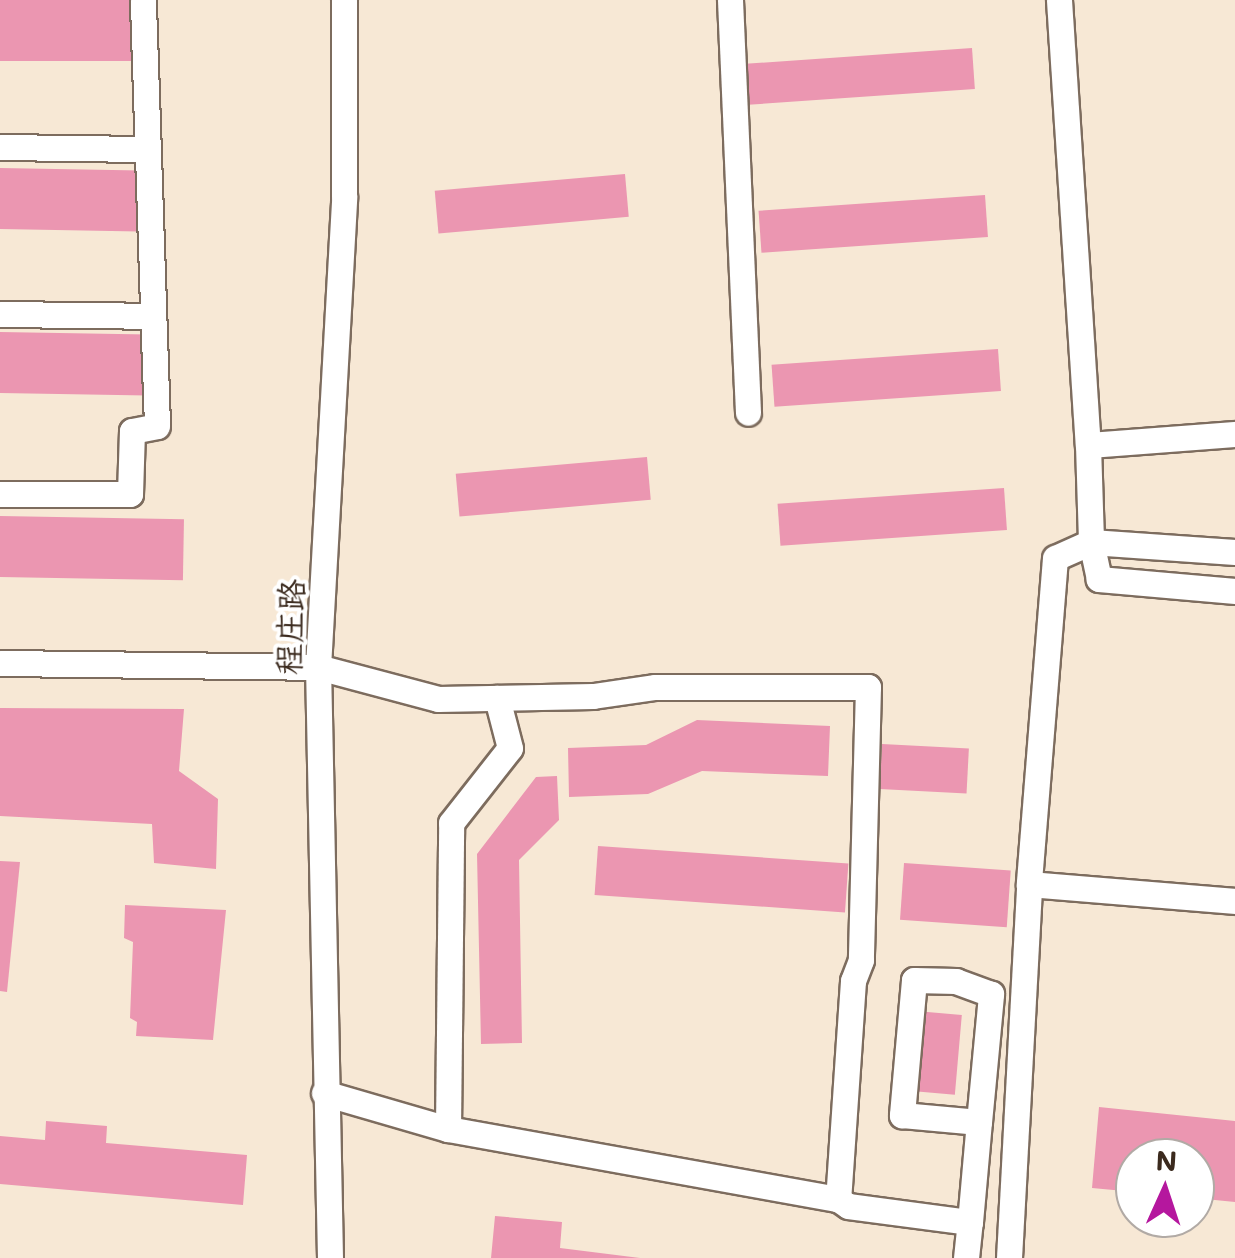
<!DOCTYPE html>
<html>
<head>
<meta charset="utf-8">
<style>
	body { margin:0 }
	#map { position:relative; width:1235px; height:1258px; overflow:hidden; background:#f7e8d5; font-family:Mali,"LXGW WenKai TC",sans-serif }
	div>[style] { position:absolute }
	.building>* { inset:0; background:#eb96b1; transform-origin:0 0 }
	.roads { filter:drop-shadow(2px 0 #7d6c5e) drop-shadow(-2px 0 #7d6c5e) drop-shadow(0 2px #7d6c5e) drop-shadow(0 -2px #7d6c5e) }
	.street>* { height:25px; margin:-12.5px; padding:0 12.5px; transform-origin:12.5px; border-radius:12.5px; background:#fff }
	span { translate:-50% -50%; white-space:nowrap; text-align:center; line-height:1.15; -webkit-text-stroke:8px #fff; paint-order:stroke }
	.street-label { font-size:32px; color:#3b2a1e }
	.north { position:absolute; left:1115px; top:1138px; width:100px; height:100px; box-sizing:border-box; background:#fff; border:2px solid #b1aaa5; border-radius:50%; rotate:3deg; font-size:28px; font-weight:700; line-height:40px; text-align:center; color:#3b2a1e }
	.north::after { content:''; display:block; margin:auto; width:35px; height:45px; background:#b5179e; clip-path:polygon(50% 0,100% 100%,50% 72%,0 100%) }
</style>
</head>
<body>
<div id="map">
	<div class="building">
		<i style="left:0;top:0;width:137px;height:61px"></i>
		<i style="left:972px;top:48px;width:41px;height:227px;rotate:86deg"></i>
		<i style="left:0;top:168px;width:140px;height:61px;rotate:1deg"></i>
		<i style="left:625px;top:174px;width:43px;height:191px;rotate:85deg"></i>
		<i style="left:985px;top:195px;width:42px;height:227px;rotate:86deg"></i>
		<i style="left:0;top:332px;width:148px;height:61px;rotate:1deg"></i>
		<i style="left:998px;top:349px;width:42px;height:227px;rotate:86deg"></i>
		<i style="left:647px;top:457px;width:43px;height:192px;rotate:85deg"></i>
		<i style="left:1004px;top:488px;width:42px;height:227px;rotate:86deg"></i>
		<i style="left:0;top:516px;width:184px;height:61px;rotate:1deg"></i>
		<i style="clip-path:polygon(0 708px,184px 709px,179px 771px,218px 799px,216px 869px,154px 863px,152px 824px,0 816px)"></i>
		<i style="clip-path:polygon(697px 720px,830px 726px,828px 776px,702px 771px,648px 794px,569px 797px,568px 748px,646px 745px)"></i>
		<i style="left:882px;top:744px;width:87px;height:45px;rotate:3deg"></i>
		<i style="clip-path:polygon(557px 776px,559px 820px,519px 860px,522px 1043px,481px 1044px,477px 854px,536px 777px)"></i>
		<i style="left:598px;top:846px;width:251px;height:49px;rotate:4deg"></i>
		<i style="clip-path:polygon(0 861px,20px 862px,7px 992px,0 991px)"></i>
		<i style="left:904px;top:863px;width:107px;height:57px;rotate:4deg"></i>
		<i style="clip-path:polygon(125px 905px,226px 910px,213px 1040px,136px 1036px,137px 1022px,130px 1018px,133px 942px,124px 938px)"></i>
		<i style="left:916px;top:1011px;width:46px;height:80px;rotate:5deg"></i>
		<i style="clip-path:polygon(1099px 1107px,1235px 1121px,1235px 1202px,1195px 1198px,1195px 1158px,1135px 1158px,1135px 1192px,1092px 1188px)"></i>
		<i style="clip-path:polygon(46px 1121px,107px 1126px,106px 1143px,247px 1155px,243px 1205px,0 1184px,0 1136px,45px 1140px)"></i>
		<i style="clip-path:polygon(495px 1216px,562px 1222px,560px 1248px,640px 1258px,491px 1258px)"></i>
	</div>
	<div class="roads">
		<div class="street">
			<i style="left:730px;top:0;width:413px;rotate:87.5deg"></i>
			<i style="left:1059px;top:0;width:446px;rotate:86.3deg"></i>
			<i style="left:0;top:147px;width:148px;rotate:0.8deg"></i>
			<i style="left:0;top:314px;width:153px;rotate:0.7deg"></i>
			<i style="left:1235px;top:434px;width:147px;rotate:175.7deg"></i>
			<i style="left:1088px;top:445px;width:97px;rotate:88.2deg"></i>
			<i style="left:1091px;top:542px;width:144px;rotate:4deg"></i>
			<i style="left:0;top:494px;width:130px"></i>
			<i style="left:130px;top:494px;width:63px;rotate:-88.2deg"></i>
			<i style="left:132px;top:431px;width:25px;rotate:-11deg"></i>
			<i style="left:157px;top:426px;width:426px;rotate:-91.9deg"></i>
			<i style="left:1235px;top:591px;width:137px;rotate:-175deg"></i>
			<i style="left:1099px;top:579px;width:38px;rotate:-102deg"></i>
			<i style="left:1091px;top:542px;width:39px;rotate:156deg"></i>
			<i style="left:1055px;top:558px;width:327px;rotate:94.6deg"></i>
			<i style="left:1029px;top:884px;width:207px;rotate:4.7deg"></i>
			<i style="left:0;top:663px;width:318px;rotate:0.7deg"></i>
			<i style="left:318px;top:667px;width:124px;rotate:14.9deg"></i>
			<i style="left:438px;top:699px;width:155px;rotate:-1.1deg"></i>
			<i style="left:593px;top:696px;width:63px;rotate:-8.3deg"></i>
			<i style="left:655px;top:687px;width:213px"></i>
			<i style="left:868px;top:687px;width:273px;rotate:91.5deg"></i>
			<i style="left:861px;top:960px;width:22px;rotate:111deg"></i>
			<i style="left:853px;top:981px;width:219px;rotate:93.9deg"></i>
			<i style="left:324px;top:1093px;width:129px;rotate:16.2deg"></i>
			<i style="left:448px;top:1129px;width:396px;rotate:10.2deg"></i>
			<i style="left:838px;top:1199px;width:12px;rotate:35deg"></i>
			<i style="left:848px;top:1206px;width:123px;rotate:7.5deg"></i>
			<i style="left:448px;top:1129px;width:306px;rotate:-89.4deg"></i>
			<i style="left:451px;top:823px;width:95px;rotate:-51.8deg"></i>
			<i style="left:510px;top:748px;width:52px;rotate:-104.6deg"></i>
			<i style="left:330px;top:1258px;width:591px;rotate:-91.16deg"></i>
			<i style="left:318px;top:667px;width:472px;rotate:-86.8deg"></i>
			<i style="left:344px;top:196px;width:196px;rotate:-90deg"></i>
			<i style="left:966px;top:1258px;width:36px;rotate:-84deg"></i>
			<i style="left:970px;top:1222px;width:100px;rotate:-84.9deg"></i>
			<i style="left:979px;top:1122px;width:129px;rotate:-84.6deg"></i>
			<i style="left:991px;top:994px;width:37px;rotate:-160deg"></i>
			<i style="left:956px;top:981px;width:42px;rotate:-178.6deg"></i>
			<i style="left:914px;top:980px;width:136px;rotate:95.1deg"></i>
			<i style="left:902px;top:1115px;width:77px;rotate:5.2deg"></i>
			<i style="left:1009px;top:1258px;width:375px;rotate:-86.9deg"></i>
		</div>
	</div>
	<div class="street-label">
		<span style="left:289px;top:627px;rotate:-88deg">程庄路</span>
	</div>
	<div class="north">N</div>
</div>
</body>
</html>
